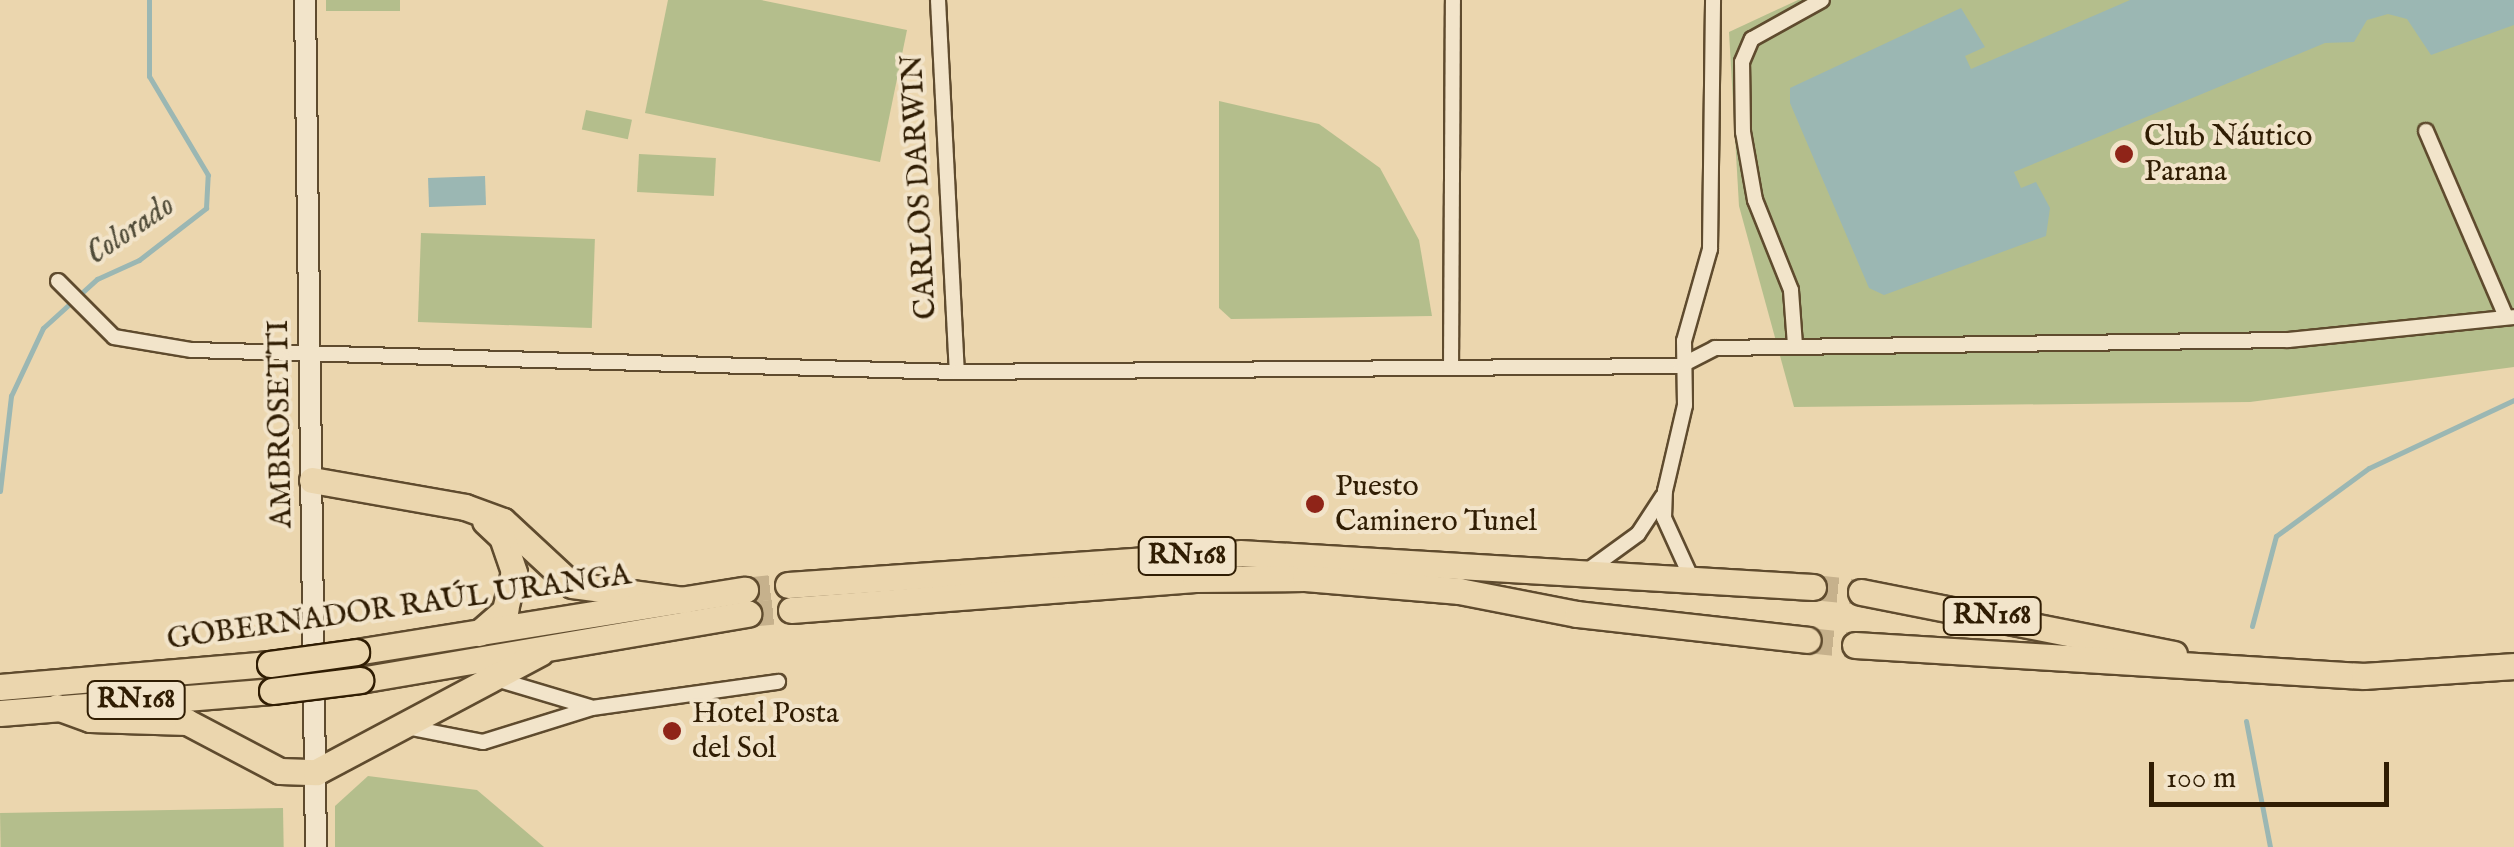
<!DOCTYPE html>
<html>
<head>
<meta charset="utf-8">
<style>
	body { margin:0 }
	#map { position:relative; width:2514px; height:847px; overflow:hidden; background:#ebd6ae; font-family:"IM FELL English",serif }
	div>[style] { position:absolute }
	.green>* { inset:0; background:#b4be8c; transform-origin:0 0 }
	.water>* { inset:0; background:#9bb7b3; transform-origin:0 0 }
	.stream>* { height:5px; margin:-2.5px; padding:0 2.5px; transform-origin:2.5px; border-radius:2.5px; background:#9bb7b3 }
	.highway-tunnel>* { height:25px; margin-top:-12.5px; transform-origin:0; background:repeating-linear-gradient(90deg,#c6b18c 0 25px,transparent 0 37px) }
	.roads { filter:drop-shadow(2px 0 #5f4b2e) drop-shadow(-2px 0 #5f4b2e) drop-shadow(0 2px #5f4b2e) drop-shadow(0 -2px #5f4b2e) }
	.street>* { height:14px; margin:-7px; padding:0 7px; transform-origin:7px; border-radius:7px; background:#f2e4ca }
	.secondary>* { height:20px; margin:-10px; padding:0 10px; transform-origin:10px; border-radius:10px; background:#f2e4ca }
	.highway>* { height:25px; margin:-12.5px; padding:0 12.5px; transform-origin:12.5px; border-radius:12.5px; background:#ebd6ae }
	.bridges { filter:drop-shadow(2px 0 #301d03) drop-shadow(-2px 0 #301d03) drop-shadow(0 2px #301d03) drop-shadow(0 -2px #301d03) }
	.highway-bridge>* { height:25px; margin:-12.5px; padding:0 12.5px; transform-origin:12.5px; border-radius:12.5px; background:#ebd6ae }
	.dots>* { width:28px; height:28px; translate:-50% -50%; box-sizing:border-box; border:5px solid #f2e4ca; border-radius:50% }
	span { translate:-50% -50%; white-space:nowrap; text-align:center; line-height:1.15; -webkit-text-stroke:8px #f2e4ca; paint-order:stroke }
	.shield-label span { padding:2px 8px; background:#f2e4ca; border:2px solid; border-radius:8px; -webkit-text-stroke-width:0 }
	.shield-label { font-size:28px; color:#301d03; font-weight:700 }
	.poi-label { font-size:30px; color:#301d03 }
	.left { translate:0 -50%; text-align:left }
	.street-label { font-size:30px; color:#301d03 }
	.water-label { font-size:32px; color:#504b38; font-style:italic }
	.scale { position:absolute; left:2149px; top:762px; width:240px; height:45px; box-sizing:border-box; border:5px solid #301d03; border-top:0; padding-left:12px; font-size:30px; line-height:35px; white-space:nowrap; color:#301d03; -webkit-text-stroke:8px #f2e4ca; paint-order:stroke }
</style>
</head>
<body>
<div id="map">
	<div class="green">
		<i style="left:326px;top:0;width:74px;height:11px"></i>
		<i style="clip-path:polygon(668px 0,761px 0,907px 30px,880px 162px,645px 113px)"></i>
		<i style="clip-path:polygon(1798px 0,2514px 0,2514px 367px,2250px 402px,1794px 407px,1739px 206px,1729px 32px)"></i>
		<i style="clip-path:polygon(1219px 101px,1319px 124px,1380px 168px,1419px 240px,1432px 316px,1231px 319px,1219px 308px)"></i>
		<i style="left:586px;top:110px;width:47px;height:20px;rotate:12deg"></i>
		<i style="left:639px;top:154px;width:77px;height:38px;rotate:3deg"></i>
		<i style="left:421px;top:233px;width:174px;height:89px;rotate:2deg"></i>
		<i style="clip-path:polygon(368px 776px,477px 790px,544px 847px,335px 847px,335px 806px)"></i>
		<i style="left:283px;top:808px;width:39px;height:283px;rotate:89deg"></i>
	</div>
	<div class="water">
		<i style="clip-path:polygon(2130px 0,2514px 0,2514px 25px,2431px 55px,2407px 19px,2388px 14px,2367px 20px,2354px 42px,2325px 43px,2014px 172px,2021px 188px,2036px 182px,2050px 208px,2046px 236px,1884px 295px,1869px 288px,1790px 103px,1790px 88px,1961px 8px,1985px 47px,1965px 56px,1971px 69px)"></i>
		<i style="left:485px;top:176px;width:29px;height:57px;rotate:88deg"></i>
	</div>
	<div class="stream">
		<i style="left:0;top:491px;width:96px;rotate:-83.4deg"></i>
		<i style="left:11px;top:396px;width:75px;rotate:-64.8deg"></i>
		<i style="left:43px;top:328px;width:73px;rotate:-42.2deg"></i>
		<i style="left:97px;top:279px;width:46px;rotate:-24.3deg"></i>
		<i style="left:139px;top:260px;width:85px;rotate:-37.8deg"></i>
		<i style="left:206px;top:208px;width:33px;rotate:-87deg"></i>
		<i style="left:208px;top:175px;width:115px;rotate:-120.8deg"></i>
		<i style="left:149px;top:76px;width:76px;rotate:-90deg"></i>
		<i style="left:2252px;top:626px;width:93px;rotate:-75.1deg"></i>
		<i style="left:2276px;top:536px;width:115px;rotate:-36.2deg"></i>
		<i style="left:2369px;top:468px;width:160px;rotate:-25.1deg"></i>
		<i style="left:2246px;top:721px;width:128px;rotate:79.2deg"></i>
	</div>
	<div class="highway-tunnel">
		<i style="left:1813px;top:587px;width:48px;rotate:5.9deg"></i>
		<i style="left:745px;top:590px;width:43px;rotate:-6.6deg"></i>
		<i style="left:748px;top:614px;width:43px;rotate:-5.3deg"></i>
		<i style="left:1808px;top:640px;width:47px;rotate:6.1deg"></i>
	</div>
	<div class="roads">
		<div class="street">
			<i style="left:938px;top:0;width:372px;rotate:87.1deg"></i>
			<i style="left:2426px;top:131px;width:202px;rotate:66.7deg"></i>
			<i style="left:58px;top:281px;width:79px;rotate:45deg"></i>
			<i style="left:114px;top:337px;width:79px;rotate:9.5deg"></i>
			<i style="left:192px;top:350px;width:765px;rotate:1.65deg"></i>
			<i style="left:957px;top:372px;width:723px;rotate:-0.48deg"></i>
			<i style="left:1680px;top:366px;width:39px;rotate:-27deg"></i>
			<i style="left:1715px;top:348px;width:573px;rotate:-0.8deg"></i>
			<i style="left:2288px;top:340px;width:227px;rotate:-5.8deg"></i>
			<i style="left:1795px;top:345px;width:55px;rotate:-94.2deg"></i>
			<i style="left:1791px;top:290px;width:97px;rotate:-111.8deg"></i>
			<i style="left:1755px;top:200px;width:69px;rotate:-100deg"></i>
			<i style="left:1743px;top:132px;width:70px;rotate:-90.8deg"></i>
			<i style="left:1742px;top:62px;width:25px;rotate:-67deg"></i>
			<i style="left:1752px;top:39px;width:80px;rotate:-29.1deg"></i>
			<i style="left:1451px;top:368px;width:368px;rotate:-89.7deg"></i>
			<i style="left:1587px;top:571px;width:63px;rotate:-36deg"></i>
			<i style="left:1638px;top:534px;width:45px;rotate:-56.7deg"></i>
			<i style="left:1690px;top:575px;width:63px;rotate:-114.5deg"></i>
			<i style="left:1664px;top:518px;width:27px;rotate:-88deg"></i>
			<i style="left:1665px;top:491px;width:88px;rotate:-76.9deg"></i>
			<i style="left:1685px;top:405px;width:64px;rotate:-90.9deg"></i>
			<i style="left:1684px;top:341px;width:96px;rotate:-74.2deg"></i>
			<i style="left:1710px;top:249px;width:249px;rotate:-89.3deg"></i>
			<i style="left:496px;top:679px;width:98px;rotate:16.6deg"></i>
			<i style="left:406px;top:727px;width:78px;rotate:11deg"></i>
			<i style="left:483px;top:742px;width:114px;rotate:-17.3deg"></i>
			<i style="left:592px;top:708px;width:188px;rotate:-8deg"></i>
		</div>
		<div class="secondary">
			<i style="left:305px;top:0;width:847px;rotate:89.26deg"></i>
		</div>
		<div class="highway">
			<i style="left:312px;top:480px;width:155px;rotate:10deg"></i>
			<i style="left:465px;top:507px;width:40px;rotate:20.2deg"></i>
			<i style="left:503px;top:521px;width:94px;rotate:42.8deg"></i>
			<i style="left:572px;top:585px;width:114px;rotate:7.6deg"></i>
			<i style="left:788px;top:585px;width:453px;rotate:-4deg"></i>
			<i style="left:1240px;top:553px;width:574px;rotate:3.4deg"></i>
			<i style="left:1861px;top:592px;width:319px;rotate:11.2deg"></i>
			<i style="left:791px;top:610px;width:405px;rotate:-4.4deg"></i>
			<i style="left:1195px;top:579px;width:110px;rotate:-0.5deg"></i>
			<i style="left:1305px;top:578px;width:155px;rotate:4.8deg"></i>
			<i style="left:1459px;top:591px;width:120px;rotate:11deg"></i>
			<i style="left:1577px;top:614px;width:232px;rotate:6.4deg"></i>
			<i style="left:479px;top:633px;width:35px;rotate:-41deg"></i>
			<i style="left:505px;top:610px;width:39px;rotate:-77deg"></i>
			<i style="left:514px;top:572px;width:37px;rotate:-109deg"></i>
			<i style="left:502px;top:537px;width:23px;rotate:-137deg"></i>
			<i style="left:1855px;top:645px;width:510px;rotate:3.49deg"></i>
			<i style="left:2364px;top:676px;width:150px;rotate:-3.8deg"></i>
			<i style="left:356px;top:652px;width:394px;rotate:-9.1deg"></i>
			<i style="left:360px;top:680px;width:394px;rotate:-9.7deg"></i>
			<i style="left:0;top:687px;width:271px;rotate:-4.9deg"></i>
			<i style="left:57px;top:707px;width:35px;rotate:20deg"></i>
			<i style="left:90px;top:719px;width:97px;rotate:1.8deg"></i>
			<i style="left:187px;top:722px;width:105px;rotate:27.8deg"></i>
			<i style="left:280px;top:771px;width:36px;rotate:2deg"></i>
			<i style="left:316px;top:772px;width:254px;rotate:-28deg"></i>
			<i style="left:0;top:713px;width:273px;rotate:-4.6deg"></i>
		</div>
	</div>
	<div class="bridges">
		<div class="highway-bridge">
			<i style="left:270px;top:664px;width:87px;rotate:-7.9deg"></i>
			<i style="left:272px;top:691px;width:89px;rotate:-7.1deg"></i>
		</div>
	</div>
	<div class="dots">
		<i style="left:2124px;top:154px;background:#8f2418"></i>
		<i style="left:1315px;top:504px;background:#8f2418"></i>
		<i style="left:672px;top:731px;background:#8f2418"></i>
	</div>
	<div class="shield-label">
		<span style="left:1187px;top:556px">RN168</span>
		<span style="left:1992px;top:616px">RN168</span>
		<span style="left:136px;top:700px">RN168</span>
	</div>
	<div class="poi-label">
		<span class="left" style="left:2144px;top:154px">Club Náutico<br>Parana</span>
		<span class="left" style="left:1335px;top:504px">Puesto<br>Caminero Tunel</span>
		<span class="left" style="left:692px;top:731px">Hotel Posta<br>del Sol</span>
	</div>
	<div class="street-label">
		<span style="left:920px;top:187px;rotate:-93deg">CARLOS DARWIN</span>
		<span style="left:281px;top:424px;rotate:-91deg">AMBROSETTI</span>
		<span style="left:399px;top:608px;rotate:-8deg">GOBERNADOR RAÚL URANGA</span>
	</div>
	<div class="water-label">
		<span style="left:131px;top:231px;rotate:-34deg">Colorado</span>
	</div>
	<div class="scale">100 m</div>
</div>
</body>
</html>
